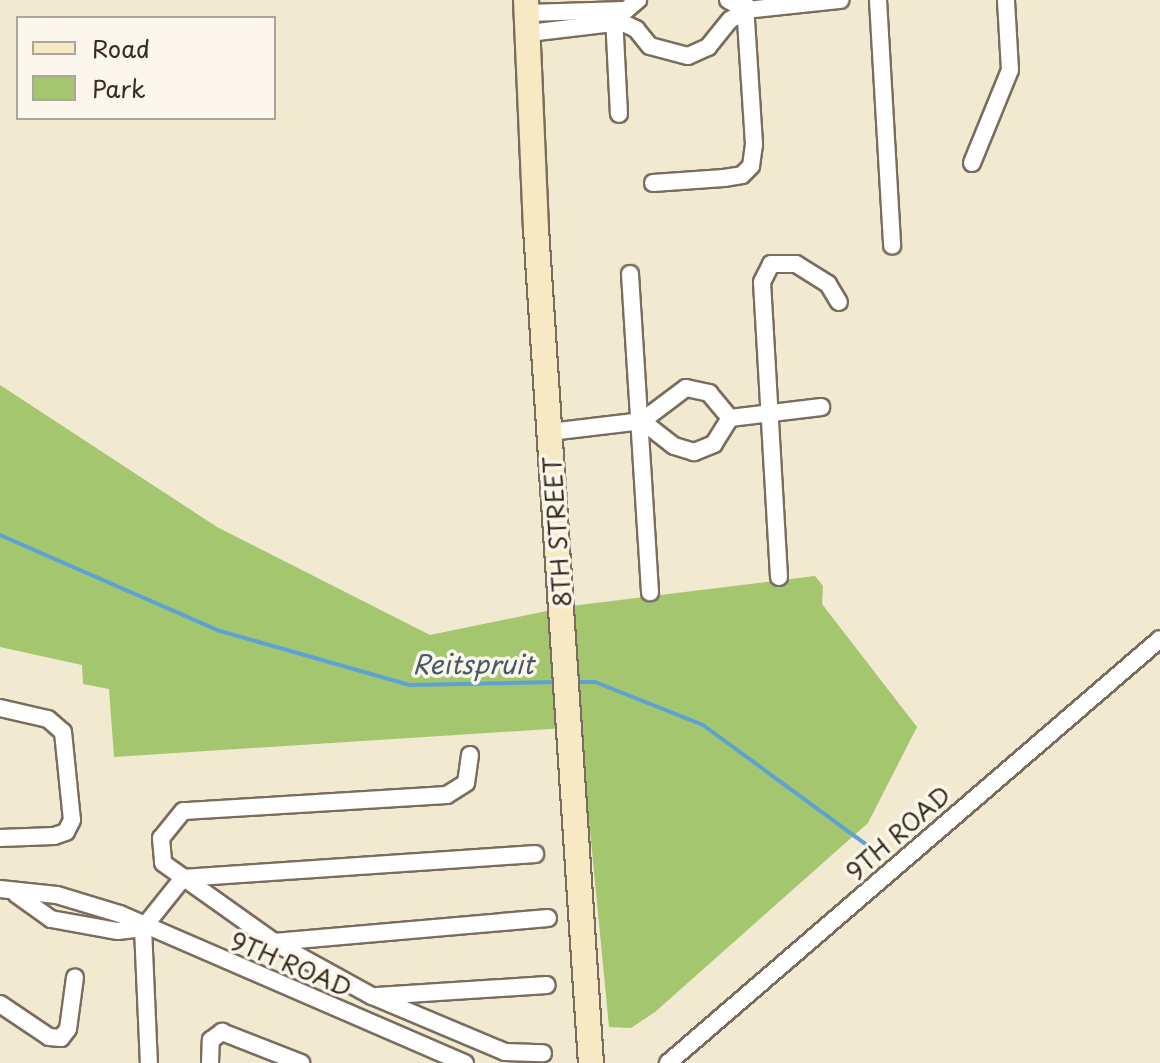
<!DOCTYPE html>
<html>
<head>
<meta charset="utf-8">
<style>
	body { margin:0 }
	#map { position:relative; width:1160px; height:1063px; overflow:hidden; background:#f1ead1; font-family:"Playpen Sans",sans-serif }
	div>[style] { position:absolute }
	.green>* { inset:0; background:#a4c66f }
	.stream>* { height:4px; margin:-2px; padding:0 2px; transform-origin:2px; border-radius:2px; background:#5ea2d3 }
	.roads { filter:drop-shadow(2px 0 #7b6d5d) drop-shadow(-2px 0 #7b6d5d) drop-shadow(0 2px #7b6d5d) drop-shadow(0 -2px #7b6d5d) }
	.street>* { height:16px; margin:-8px; padding:0 8px; transform-origin:8px; border-radius:8px; background:#fff }
	.secondary>* { height:24px; margin:-12px; padding:0 12px; transform-origin:12px; border-radius:12px; background:#f6e9c3 }
	span { translate:-50% -50%; white-space:nowrap; text-align:center; line-height:1.15; -webkit-text-stroke:7px #fbf7ec; paint-order:stroke }
	.street-label { font-size:24px; color:#3b2a1e }
	.water-label { font-size:26px; color:#495a66; font-style:italic }
	.legend { position:absolute; left:16px; top:16px; width:260px; height:104px; box-sizing:border-box; background:#fbf7ec; border:2px solid #aea59a; margin:0; padding:10px 14px; list-style:none; font-size:24px; color:#3b2a1e }
	.legend li { display:flex; align-items:center; gap:16px; height:40px }
	.legend b { width:40px; border:2px solid #aea59a }
</style>
</head>
<body>
<div id="map">
	<div class="green">
		<i style="clip-path:polygon(0 385px,217px 527px,430px 635px,571px 606px,815px 576px,823px 586px,822px 604px,917px 727px,868px 823px,655px 1012px,631px 1028px,609px 1027px,580px 727px,114px 757px,109px 689px,83px 684px,82px 665px,0 647px)"></i>
	</div>
	<div class="stream">
		<i style="left:0;top:535px;width:240px;rotate:23.6deg"></i>
		<i style="left:220px;top:631px;width:198px;rotate:15.9deg"></i>
		<i style="left:410px;top:685px;width:148px;rotate:-1.2deg"></i>
		<i style="left:575px;top:682px;width:20px"></i>
		<i style="left:595px;top:682px;width:116px;rotate:21.7deg"></i>
		<i style="left:703px;top:725px;width:213px;rotate:36.2deg"></i>
	</div>
	<div class="roads">
		<div class="street">
			<i style="left:728px;top:0;width:21px;rotate:29deg"></i>
			<i style="left:878px;top:0;width:246px;rotate:86.7deg"></i>
			<i style="left:527px;top:13px;width:99px;rotate:-1.7deg"></i>
			<i style="left:626px;top:10px;width:16px;rotate:-40deg"></i>
			<i style="left:614px;top:16px;width:98px;rotate:87.1deg"></i>
			<i style="left:529px;top:33px;width:93px;rotate:-6.8deg"></i>
			<i style="left:621px;top:22px;width:17px;rotate:25deg"></i>
			<i style="left:636px;top:29px;width:22px;rotate:51deg"></i>
			<i style="left:650px;top:46px;width:39px;rotate:15deg"></i>
			<i style="left:688px;top:56px;width:22px;rotate:-24deg"></i>
			<i style="left:708px;top:47px;width:35px;rotate:-51deg"></i>
			<i style="left:730px;top:20px;width:19px;rotate:-32deg"></i>
			<i style="left:746px;top:10px;width:95px;rotate:-6.1deg"></i>
			<i style="left:972px;top:163px;width:100px;rotate:-67.8deg"></i>
			<i style="left:1010px;top:70px;width:70px;rotate:-93.3deg"></i>
			<i style="left:653px;top:183px;width:71px;rotate:-4deg"></i>
			<i style="left:724px;top:178px;width:18px;rotate:-9deg"></i>
			<i style="left:742px;top:175px;width:13px;rotate:-45deg"></i>
			<i style="left:751px;top:166px;width:22px;rotate:-82deg"></i>
			<i style="left:754px;top:144px;width:141px;rotate:-93.7deg"></i>
			<i style="left:630px;top:274px;width:319px;rotate:86.4deg"></i>
			<i style="left:730px;top:418px;width:92px;rotate:-6.9deg"></i>
			<i style="left:550px;top:432px;width:93px;rotate:-6.8deg"></i>
			<i style="left:642px;top:421px;width:55px;rotate:-36.9deg"></i>
			<i style="left:686px;top:388px;width:24px;rotate:12deg"></i>
			<i style="left:709px;top:393px;width:33px;rotate:50deg"></i>
			<i style="left:730px;top:418px;width:31px;rotate:122deg"></i>
			<i style="left:714px;top:444px;width:22px;rotate:158deg"></i>
			<i style="left:694px;top:452px;width:21px;rotate:-163deg"></i>
			<i style="left:674px;top:446px;width:41px;rotate:-142deg"></i>
			<i style="left:779px;top:577px;width:295px;rotate:-93.3deg"></i>
			<i style="left:762px;top:282px;width:20px;rotate:-63deg"></i>
			<i style="left:771px;top:264px;width:25px"></i>
			<i style="left:796px;top:264px;width:38px;rotate:32deg"></i>
			<i style="left:828px;top:284px;width:21px;rotate:59deg"></i>
			<i style="left:0;top:708px;width:49px;rotate:12.9deg"></i>
			<i style="left:48px;top:719px;width:20px;rotate:41deg"></i>
			<i style="left:63px;top:732px;width:88px;rotate:84.2deg"></i>
			<i style="left:72px;top:820px;width:13px;rotate:117deg"></i>
			<i style="left:66px;top:832px;width:13px;rotate:162deg"></i>
			<i style="left:54px;top:836px;width:54px;rotate:177.9deg"></i>
			<i style="left:470px;top:755px;width:28px;rotate:98deg"></i>
			<i style="left:466px;top:783px;width:22px;rotate:148deg"></i>
			<i style="left:447px;top:795px;width:264px;rotate:176.5deg"></i>
			<i style="left:183px;top:811px;width:35px;rotate:129deg"></i>
			<i style="left:161px;top:838px;width:25px;rotate:85deg"></i>
			<i style="left:163px;top:863px;width:136px;rotate:35.4deg"></i>
			<i style="left:274px;top:942px;width:112px;rotate:28.9deg"></i>
			<i style="left:372px;top:996px;width:144px;rotate:22.8deg"></i>
			<i style="left:505px;top:1052px;width:38px;rotate:2deg"></i>
			<i style="left:0;top:889px;width:57px;rotate:6deg"></i>
			<i style="left:57px;top:895px;width:66px;rotate:16.8deg"></i>
			<i style="left:120px;top:914px;width:376px;rotate:23.4deg"></i>
			<i style="left:16px;top:894px;width:43px;rotate:35.5deg"></i>
			<i style="left:51px;top:919px;width:68px;rotate:10.2deg"></i>
			<i style="left:118px;top:931px;width:25px;rotate:-7deg"></i>
			<i style="left:143px;top:928px;width:64px;rotate:-51.3deg"></i>
			<i style="left:183px;top:878px;width:353px;rotate:-3.9deg"></i>
			<i style="left:143px;top:928px;width:135px;rotate:87.5deg"></i>
			<i style="left:274px;top:942px;width:275px;rotate:-5deg"></i>
			<i style="left:377px;top:996px;width:170px;rotate:-3.7deg"></i>
			<i style="left:0;top:1004px;width:59px;rotate:34deg"></i>
			<i style="left:49px;top:1037px;width:12px;rotate:5deg"></i>
			<i style="left:61px;top:1038px;width:11px;rotate:-52deg"></i>
			<i style="left:68px;top:1029px;width:52px;rotate:-82.3deg"></i>
			<i style="left:210px;top:1063px;width:23px;rotate:-88deg"></i>
			<i style="left:211px;top:1040px;width:14px;rotate:-36deg"></i>
			<i style="left:222px;top:1032px;width:85px;rotate:21.4deg"></i>
			<i style="left:668px;top:1063px;width:649px;rotate:-40.75deg"></i>
		</div>
		<div class="secondary">
			<i style="left:526px;top:0;width:229px;rotate:87.5deg"></i>
			<i style="left:536px;top:229px;width:836px;rotate:86.23deg"></i>
		</div>
	</div>
	<div class="street-label">
		<span style="left:557px;top:532px;rotate:-94deg">8TH STREET</span>
		<span style="left:898px;top:833px;rotate:-41deg">9TH ROAD</span>
		<span style="left:291px;top:964px;rotate:23deg">9TH ROAD</span>
	</div>
	<div class="water-label">
		<span style="left:473px;top:664px">Reitspruit</span>
	</div>
	<ul class="legend">
	<li><b style="height:10px;background:#f6e9c3"></b>Road</li>
	<li><b style="height:22px;background:#a4c66f"></b>Park</li>
	</ul>
</div>
</body>
</html>
